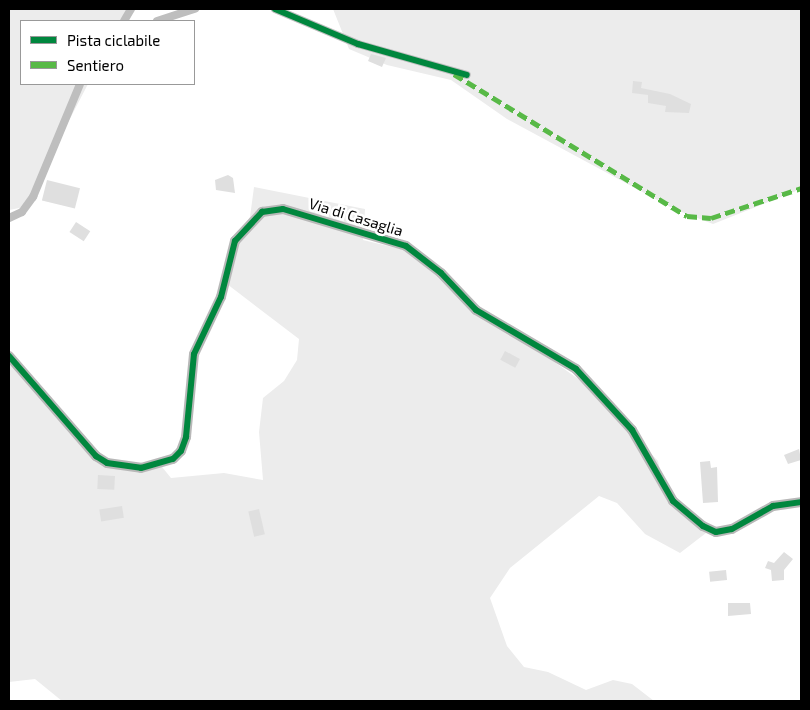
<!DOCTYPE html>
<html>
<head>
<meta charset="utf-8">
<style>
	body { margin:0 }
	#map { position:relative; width:810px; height:710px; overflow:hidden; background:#fff; font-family:"Exo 2",sans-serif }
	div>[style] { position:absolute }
	.green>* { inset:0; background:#ececec }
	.building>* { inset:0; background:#dfdfdf; transform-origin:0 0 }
	.street>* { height:8px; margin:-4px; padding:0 4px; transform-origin:4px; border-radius:4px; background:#bebebe }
	.secondary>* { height:10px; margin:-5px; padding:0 5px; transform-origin:5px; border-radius:5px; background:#b8b8b8 }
	.quiet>* { height:5px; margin-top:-2.5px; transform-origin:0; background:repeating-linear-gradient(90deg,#58b947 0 10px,transparent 0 15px) }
	.cycleway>* { height:6px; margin:-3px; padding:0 3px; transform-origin:3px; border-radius:3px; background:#00873e }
	span { translate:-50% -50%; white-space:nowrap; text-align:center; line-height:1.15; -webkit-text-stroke:5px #fff; paint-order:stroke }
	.street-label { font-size:15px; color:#000 }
	.frame { position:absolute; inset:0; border:10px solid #000; pointer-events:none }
	.legend { position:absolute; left:20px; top:20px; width:175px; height:65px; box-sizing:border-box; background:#fff; border:1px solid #999; margin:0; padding:6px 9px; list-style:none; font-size:15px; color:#000 }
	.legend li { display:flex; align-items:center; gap:10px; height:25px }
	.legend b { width:25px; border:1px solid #999 }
</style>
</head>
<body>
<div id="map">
	<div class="green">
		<i style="clip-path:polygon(9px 9px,136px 9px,127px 21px,21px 21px,21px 84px,88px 84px,24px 207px,9px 210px)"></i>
		<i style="clip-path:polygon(333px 9px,801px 9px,801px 189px,713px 224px,674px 209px,507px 119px,451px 80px,387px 65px,349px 49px)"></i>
		<i style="clip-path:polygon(254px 187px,365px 209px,363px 240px,413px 252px,447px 285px,588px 386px,658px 461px,663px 484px,685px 516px,706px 533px,680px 553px,645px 534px,617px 503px,599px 496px,510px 568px,490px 598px,507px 646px,524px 667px,548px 672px,586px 690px,613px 680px,632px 684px,654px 701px,62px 701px,35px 679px,9px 682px,9px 353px,106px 460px,130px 465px,158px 462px,171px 478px,224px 473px,263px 480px,259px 432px,263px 398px,284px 381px,297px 360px,299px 339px,227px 284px,234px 239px,250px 217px)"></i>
	</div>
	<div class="building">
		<i style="clip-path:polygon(371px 54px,386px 58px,382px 67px,368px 61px)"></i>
		<i style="clip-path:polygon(633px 81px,642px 82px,641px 88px,670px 94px,691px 104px,689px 113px,665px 112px,666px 106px,648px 103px,648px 95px,632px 93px)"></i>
		<i style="clip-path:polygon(228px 175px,233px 178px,235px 193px,216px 190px,215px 180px)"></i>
		<i style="left:47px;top:180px;width:34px;height:21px;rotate:14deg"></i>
		<i style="left:76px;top:222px;width:17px;height:12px;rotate:33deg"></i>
		<i style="left:505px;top:351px;width:17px;height:10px;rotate:28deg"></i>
		<i style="clip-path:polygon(799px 449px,801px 460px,788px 464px,784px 455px)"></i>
		<i style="clip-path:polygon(710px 461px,711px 468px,717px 467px,718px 502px,703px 503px,700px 462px)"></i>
		<i style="left:98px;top:475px;width:17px;height:14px;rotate:3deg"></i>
		<i style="left:122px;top:506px;width:12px;height:23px;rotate:81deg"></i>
		<i style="left:259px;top:509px;width:26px;height:11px;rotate:77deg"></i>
		<i style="clip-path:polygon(784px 552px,793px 559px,784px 570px,784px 580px,772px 581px,771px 570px,765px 568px,768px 561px,774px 563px)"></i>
		<i style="left:726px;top:570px;width:10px;height:17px;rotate:84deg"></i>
		<i style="clip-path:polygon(728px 603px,750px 603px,751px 614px,728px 616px)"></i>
	</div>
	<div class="street">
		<i style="left:275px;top:9px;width:90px;rotate:22.9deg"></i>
		<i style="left:358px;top:44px;width:113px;rotate:15.9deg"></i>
		<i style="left:124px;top:21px;width:14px;rotate:-60deg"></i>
		<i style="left:157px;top:21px;width:40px;rotate:-18deg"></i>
		<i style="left:9px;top:218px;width:14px;rotate:-25deg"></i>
		<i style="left:22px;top:212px;width:19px;rotate:-54deg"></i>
		<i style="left:33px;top:197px;width:122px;rotate:-67.4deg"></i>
	</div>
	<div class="secondary">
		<i style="left:9px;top:356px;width:133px;rotate:49deg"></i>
		<i style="left:96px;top:456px;width:13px;rotate:32deg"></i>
		<i style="left:107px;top:463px;width:34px;rotate:8deg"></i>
		<i style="left:141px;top:468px;width:33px;rotate:-16deg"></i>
		<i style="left:173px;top:459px;width:11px;rotate:-45deg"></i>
		<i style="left:181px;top:451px;width:15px;rotate:-70deg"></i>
		<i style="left:186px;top:437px;width:83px;rotate:-84.5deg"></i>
		<i style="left:194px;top:354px;width:63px;rotate:-64.7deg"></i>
		<i style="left:221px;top:297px;width:58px;rotate:-76deg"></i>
		<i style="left:235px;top:241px;width:40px;rotate:-47deg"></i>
		<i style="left:262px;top:212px;width:21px;rotate:-8deg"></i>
		<i style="left:283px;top:209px;width:128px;rotate:16.7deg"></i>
		<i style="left:406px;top:246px;width:44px;rotate:37.6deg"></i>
		<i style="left:441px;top:273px;width:51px;rotate:46.6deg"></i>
		<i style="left:476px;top:310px;width:116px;rotate:30.5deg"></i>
		<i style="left:576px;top:369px;width:83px;rotate:47.4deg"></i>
		<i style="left:632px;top:430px;width:82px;rotate:60deg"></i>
		<i style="left:673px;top:501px;width:39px;rotate:40deg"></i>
		<i style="left:703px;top:526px;width:14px;rotate:25deg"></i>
		<i style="left:716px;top:532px;width:16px;rotate:-11deg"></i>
		<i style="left:732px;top:529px;width:47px;rotate:-29.3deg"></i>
		<i style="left:773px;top:506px;width:28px;rotate:-8deg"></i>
	</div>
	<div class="quiet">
		<i style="left:454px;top:74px;width:273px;rotate:31.4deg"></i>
		<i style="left:687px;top:216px;width:24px;rotate:5deg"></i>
		<i style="left:711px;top:218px;width:95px;rotate:-18.4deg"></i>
	</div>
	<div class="cycleway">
		<i style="left:275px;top:9px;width:90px;rotate:22.9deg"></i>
		<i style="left:358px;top:44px;width:113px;rotate:15.9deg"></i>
		<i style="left:9px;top:356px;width:133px;rotate:49deg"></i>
		<i style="left:96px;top:456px;width:13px;rotate:32deg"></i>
		<i style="left:107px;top:463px;width:34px;rotate:8deg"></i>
		<i style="left:141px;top:468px;width:33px;rotate:-16deg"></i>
		<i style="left:173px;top:459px;width:11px;rotate:-45deg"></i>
		<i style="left:181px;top:451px;width:15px;rotate:-70deg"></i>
		<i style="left:186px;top:437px;width:83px;rotate:-84.5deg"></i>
		<i style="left:194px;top:354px;width:63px;rotate:-64.7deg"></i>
		<i style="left:221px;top:297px;width:58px;rotate:-76deg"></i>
		<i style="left:235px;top:241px;width:40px;rotate:-47deg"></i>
		<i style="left:262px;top:212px;width:21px;rotate:-8deg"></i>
		<i style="left:283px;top:209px;width:128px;rotate:16.7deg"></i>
		<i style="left:406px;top:246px;width:44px;rotate:37.6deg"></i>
		<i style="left:441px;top:273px;width:51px;rotate:46.6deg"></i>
		<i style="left:476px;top:310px;width:116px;rotate:30.5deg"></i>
		<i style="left:576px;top:369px;width:83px;rotate:47.4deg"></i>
		<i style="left:632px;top:430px;width:82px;rotate:60deg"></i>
		<i style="left:673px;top:501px;width:39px;rotate:40deg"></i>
		<i style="left:703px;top:526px;width:14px;rotate:25deg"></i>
		<i style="left:716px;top:532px;width:16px;rotate:-11deg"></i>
		<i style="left:732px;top:529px;width:47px;rotate:-29.3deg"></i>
		<i style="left:773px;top:506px;width:28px;rotate:-8deg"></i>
	</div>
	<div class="street-label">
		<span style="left:356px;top:217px;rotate:17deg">Via di Casaglia</span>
	</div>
	<div class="frame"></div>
	<ul class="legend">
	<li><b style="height:6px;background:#00873e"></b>Pista ciclabile</li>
	<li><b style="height:6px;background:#58b947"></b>Sentiero</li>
	</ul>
</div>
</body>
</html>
